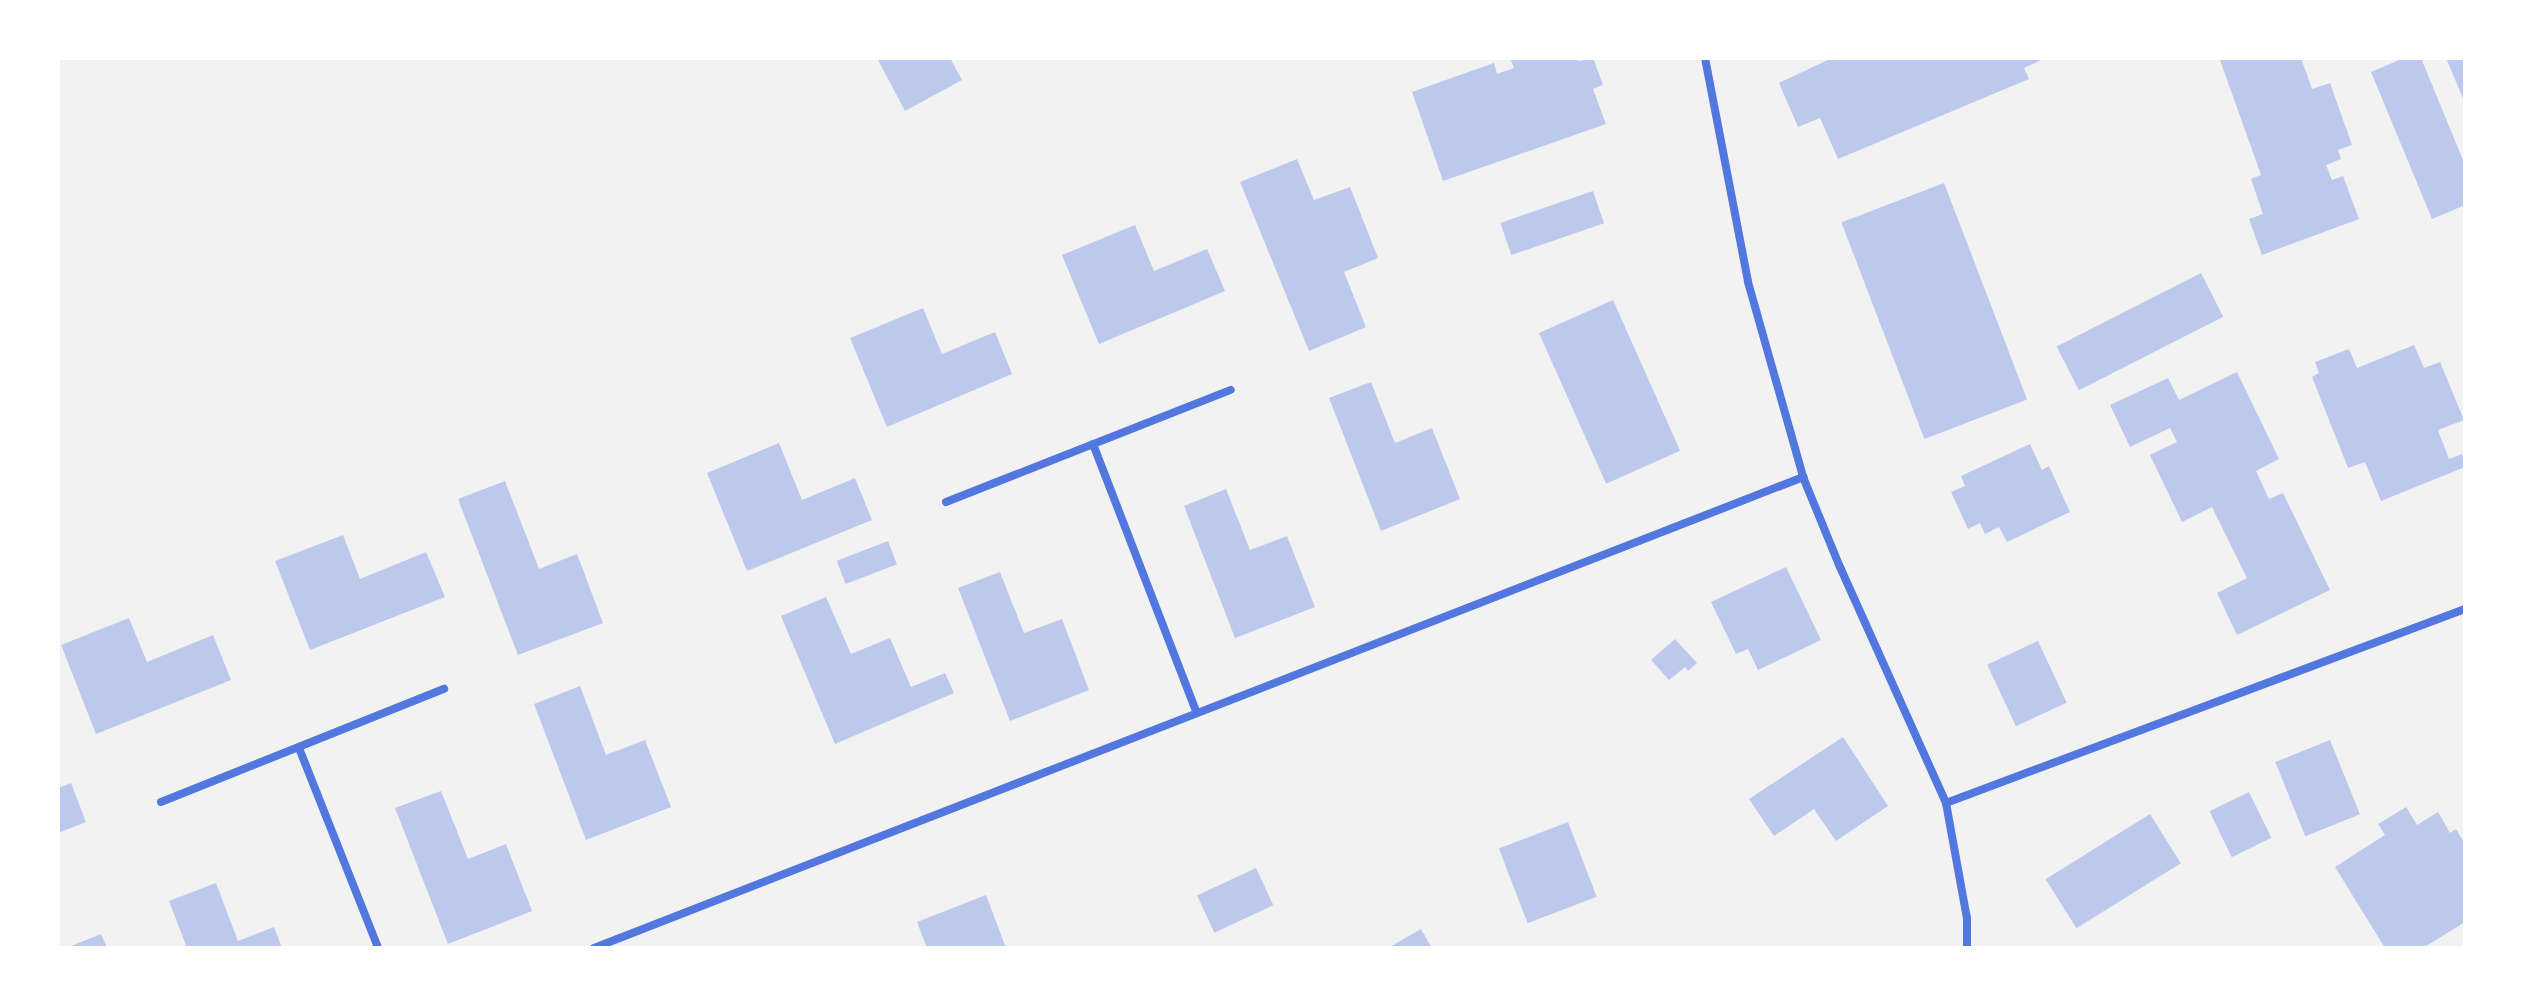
<!DOCTYPE html>
<html>
<head>
<meta charset="utf-8">
<style>
	body { margin:0 }
	#map { position:relative; width:2523px; height:1006px; overflow:hidden; background:#f2f2f2; font-family:"Space Grotesk",sans-serif }
	div>[style] { position:absolute }
	.building>* { inset:0; background:#bdc9ec; transform-origin:0 0 }
	.minor>* { height:8px; margin:-4px; padding:0 4px; transform-origin:4px; border-radius:4px; background:#5277de }
	span { translate:-50% -50%; white-space:nowrap; text-align:center; line-height:1.15; -webkit-text-stroke:6px #fff; paint-order:stroke }
	.frame { position:absolute; inset:0; border:60px solid #fff; pointer-events:none }
</style>
</head>
<body>
<div id="map">
	<div class="building">
		<i style="clip-path:polygon(877px 58px,950px 58px,962px 80px,905px 111px)"></i>
		<i style="clip-path:polygon(1510px 58px,1578px 58px,1579px 61px,1593px 58px,1603px 85px,1593px 89px,1606px 124px,1443px 181px,1412px 92px,1494px 63px,1497px 74px,1514px 68px)"></i>
		<i style="clip-path:polygon(1832px 58px,2046px 58px,2024px 68px,2029px 79px,1838px 159px,1820px 118px,1798px 127px,1779px 83px)"></i>
		<i style="clip-path:polygon(2226px 58px,2301px 58px,2312px 89px,2330px 83px,2352px 145px,2338px 150px,2341px 159px,2326px 165px,2332px 180px,2343px 176px,2359px 219px,2262px 255px,2249px 219px,2263px 214px,2251px 179px,2261px 175px,2220px 60px)"></i>
		<i style="clip-path:polygon(2404px 58px,2421px 58px,2465px 165px,2465px 205px,2432px 219px,2371px 72px)"></i>
		<i style="clip-path:polygon(2446px 58px,2465px 58px,2465px 103px)"></i>
		<i style="clip-path:polygon(1297px 159px,1314px 200px,1350px 187px,1378px 258px,1344px 272px,1366px 327px,1309px 351px,1240px 182px)"></i>
		<i style="left:1944px;top:183px;width:232px;height:110px;rotate:69deg"></i>
		<i style="left:1593px;top:191px;width:34px;height:98px;rotate:71deg"></i>
		<i style="clip-path:polygon(1135px 225px,1154px 271px,1207px 249px,1225px 291px,1099px 344px,1062px 255px)"></i>
		<i style="left:2201px;top:273px;width:49px;height:162px;rotate:63deg"></i>
		<i style="left:1613px;top:300px;width:165px;height:81px;rotate:66deg"></i>
		<i style="clip-path:polygon(923px 308px,942px 354px,995px 332px,1012px 374px,887px 427px,850px 338px)"></i>
		<i style="clip-path:polygon(2414px 345px,2424px 368px,2440px 362px,2464px 420px,2438px 430px,2449px 459px,2462px 454px,2465px 467px,2381px 501px,2365px 462px,2348px 468px,2312px 377px,2319px 373px,2315px 362px,2349px 349px,2357px 368px)"></i>
		<i style="clip-path:polygon(2237px 372px,2279px 459px,2256px 471px,2269px 499px,2283px 493px,2330px 590px,2237px 635px,2217px 593px,2247px 578px,2212px 507px,2182px 522px,2150px 455px,2177px 442px,2170px 428px,2130px 447px,2110px 405px,2168px 378px,2179px 400px)"></i>
		<i style="clip-path:polygon(1371px 382px,1395px 443px,1432px 428px,1460px 499px,1381px 531px,1329px 398px)"></i>
		<i style="clip-path:polygon(779px 443px,802px 500px,855px 478px,872px 520px,747px 571px,707px 473px)"></i>
		<i style="clip-path:polygon(2030px 444px,2042px 470px,2049px 466px,2070px 512px,2007px 542px,1999px 527px,1985px 534px,1980px 523px,1968px 529px,1951px 492px,1965px 486px,1961px 476px)"></i>
		<i style="clip-path:polygon(505px 481px,539px 569px,577px 554px,603px 623px,518px 655px,458px 499px)"></i>
		<i style="clip-path:polygon(1226px 489px,1250px 550px,1287px 536px,1315px 607px,1235px 638px,1184px 506px)"></i>
		<i style="clip-path:polygon(343px 535px,360px 579px,426px 552px,445px 597px,310px 650px,275px 561px)"></i>
		<i style="left:888px;top:541px;width:25px;height:55px;rotate:69deg"></i>
		<i style="clip-path:polygon(1786px 567px,1821px 640px,1758px 670px,1748px 649px,1736px 654px,1711px 602px)"></i>
		<i style="clip-path:polygon(1000px 572px,1024px 633px,1062px 619px,1089px 690px,1010px 721px,958px 588px)"></i>
		<i style="clip-path:polygon(826px 597px,851px 654px,890px 638px,911px 687px,945px 673px,954px 693px,835px 744px,781px 616px)"></i>
		<i style="clip-path:polygon(129px 618px,147px 662px,213px 635px,231px 680px,96px 734px,61px 645px)"></i>
		<i style="clip-path:polygon(1675px 639px,1697px 663px,1688px 671px,1685px 667px,1669px 680px,1651px 660px)"></i>
		<i style="left:2038px;top:641px;width:68px;height:56px;rotate:65deg"></i>
		<i style="clip-path:polygon(580px 686px,606px 755px,645px 740px,671px 807px,586px 840px,534px 704px)"></i>
		<i style="clip-path:polygon(1843px 737px,1888px 806px,1836px 841px,1814px 809px,1774px 836px,1749px 799px)"></i>
		<i style="left:2330px;top:740px;width:80px;height:59px;rotate:68deg"></i>
		<i style="clip-path:polygon(71px 783px,86px 822px,58px 833px,58px 788px)"></i>
		<i style="clip-path:polygon(441px 791px,468px 859px,506px 844px,532px 911px,448px 944px,395px 808px)"></i>
		<i style="left:2249px;top:792px;width:51px;height:44px;rotate:64deg"></i>
		<i style="clip-path:polygon(2406px 807px,2417px 825px,2438px 812px,2450px 833px,2456px 829px,2465px 844px,2465px 922px,2423px 948px,2385px 948px,2335px 867px,2385px 835px,2378px 824px)"></i>
		<i style="left:2150px;top:814px;width:58px;height:123px;rotate:58deg"></i>
		<i style="left:1568px;top:822px;width:80px;height:74px;rotate:69deg"></i>
		<i style="left:1256px;top:868px;width:41px;height:65px;rotate:65deg"></i>
		<i style="clip-path:polygon(216px 883px,238px 941px,274px 927px,282px 948px,187px 948px,169px 901px)"></i>
		<i style="clip-path:polygon(986px 895px,1006px 948px,927px 948px,917px 922px)"></i>
		<i style="clip-path:polygon(1421px 929px,1432px 948px,1388px 948px)"></i>
		<i style="clip-path:polygon(101px 934px,107px 948px,66px 948px)"></i>
	</div>
	<div class="minor">
		<i style="left:1705px;top:58px;width:228px;rotate:79.1deg"></i>
		<i style="left:1748px;top:282px;width:203px;rotate:74.2deg"></i>
		<i style="left:1803px;top:477px;width:97px;rotate:67.7deg"></i>
		<i style="left:1840px;top:567px;width:259px;rotate:65.8deg"></i>
		<i style="left:1946px;top:803px;width:117px;rotate:79.7deg"></i>
		<i style="left:1967px;top:918px;width:30px;rotate:90deg"></i>
		<i style="left:1093px;top:444px;width:288px;rotate:68.9deg"></i>
		<i style="left:946px;top:502px;width:306px;rotate:-21.5deg"></i>
		<i style="left:299px;top:748px;width:215px;rotate:68.4deg"></i>
		<i style="left:161px;top:802px;width:305px;rotate:-21.8deg"></i>
		<i style="left:1946px;top:803px;width:554px;rotate:-20.5deg"></i>
		<i style="left:594px;top:948px;width:1298px;rotate:-21.28deg"></i>
	</div>
	<div class="frame"></div>
</div>
</body>
</html>
